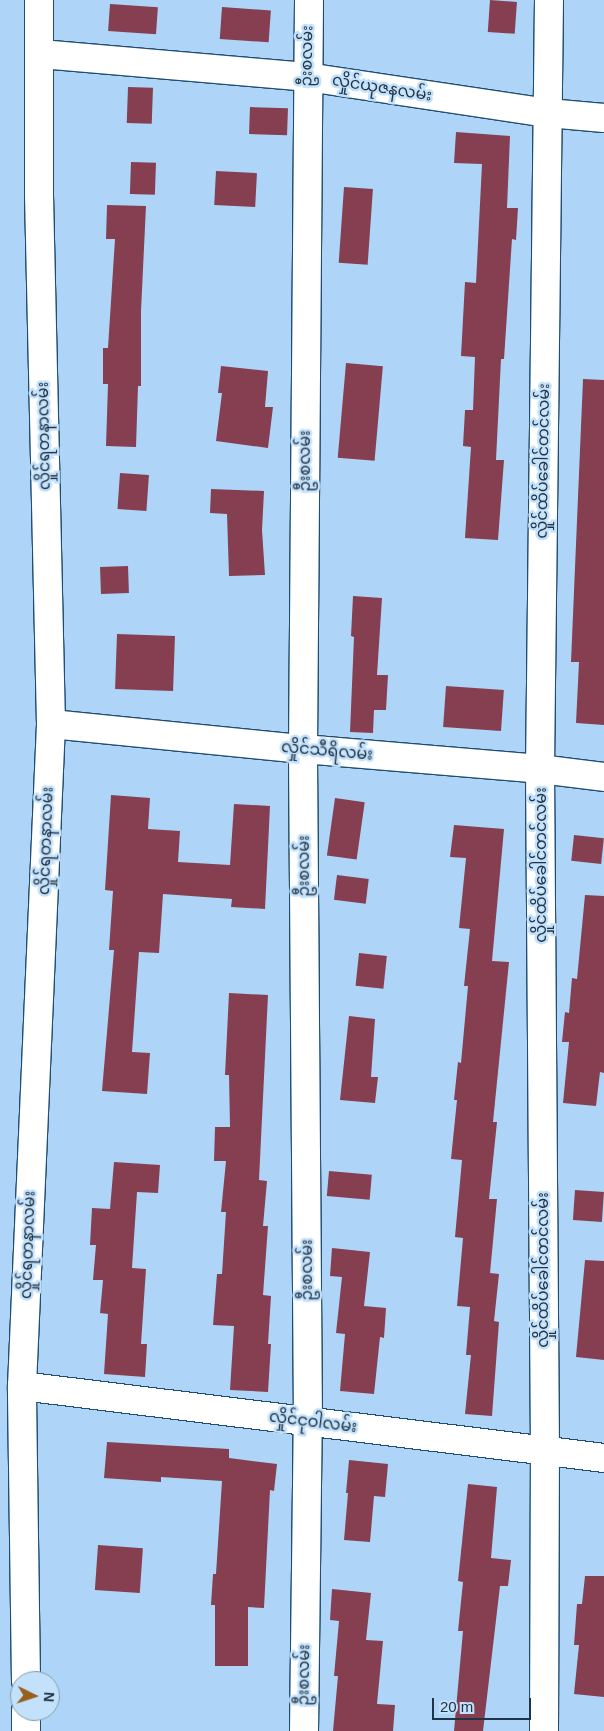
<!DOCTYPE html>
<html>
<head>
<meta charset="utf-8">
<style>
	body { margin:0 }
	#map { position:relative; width:604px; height:1731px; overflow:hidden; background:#aed5f8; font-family:Helvetica,"Noto Sans Myanmar",sans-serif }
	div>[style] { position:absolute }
	.building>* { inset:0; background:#853f51; transform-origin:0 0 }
	.roads { filter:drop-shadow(1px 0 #204e73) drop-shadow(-1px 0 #204e73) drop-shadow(0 1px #204e73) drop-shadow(0 -1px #204e73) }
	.street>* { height:28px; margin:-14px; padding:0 14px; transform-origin:14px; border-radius:14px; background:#fff }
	span { translate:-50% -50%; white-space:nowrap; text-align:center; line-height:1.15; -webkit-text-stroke:5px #c4e1fb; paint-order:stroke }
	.street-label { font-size:16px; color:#213445 }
	.north { position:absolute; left:10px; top:1671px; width:50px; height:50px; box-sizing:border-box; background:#c4e1fb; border:1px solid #839cb2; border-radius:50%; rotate:94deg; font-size:14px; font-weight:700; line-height:20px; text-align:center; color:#213445 }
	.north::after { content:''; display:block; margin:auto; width:18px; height:22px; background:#99601d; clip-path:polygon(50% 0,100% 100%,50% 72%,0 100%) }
	.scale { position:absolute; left:432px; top:1698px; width:99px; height:22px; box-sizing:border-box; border:2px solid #213445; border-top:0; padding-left:6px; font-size:15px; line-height:18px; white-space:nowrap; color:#213445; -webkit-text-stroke:4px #c4e1fb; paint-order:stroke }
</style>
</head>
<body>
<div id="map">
	<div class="building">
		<i style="left:490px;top:0;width:27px;height:32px;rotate:4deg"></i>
		<i style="left:110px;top:4px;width:48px;height:27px;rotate:4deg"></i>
		<i style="left:222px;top:7px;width:49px;height:32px;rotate:4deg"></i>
		<i style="left:128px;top:87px;width:25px;height:36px;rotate:2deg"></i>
		<i style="left:250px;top:107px;width:38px;height:27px;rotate:2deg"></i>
		<i style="clip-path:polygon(456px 132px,510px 136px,507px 208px,518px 208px,516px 240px,512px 239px,504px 359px,501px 359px,496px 460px,504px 460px,498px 540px,465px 538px,471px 447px,463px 446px,465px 410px,473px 410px,475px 357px,461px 356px,465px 282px,476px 283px,482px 164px,454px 163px)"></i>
		<i style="left:131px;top:162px;width:25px;height:32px;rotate:2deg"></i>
		<i style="left:216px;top:171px;width:41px;height:34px;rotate:3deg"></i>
		<i style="left:344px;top:187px;width:29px;height:76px;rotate:4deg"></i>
		<i style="clip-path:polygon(107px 205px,146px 206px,141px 311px,141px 386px,138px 386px,136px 447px,106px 446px,108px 384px,103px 384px,103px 348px,108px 348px,115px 239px,106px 239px)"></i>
		<i style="left:346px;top:363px;width:37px;height:95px;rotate:5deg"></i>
		<i style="clip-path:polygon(221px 366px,268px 371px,265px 407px,273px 407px,268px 448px,216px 441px,222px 393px,218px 393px)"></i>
		<i style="clip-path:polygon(583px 379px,604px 380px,604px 725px,576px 723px,579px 662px,571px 662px)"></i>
		<i style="left:120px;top:473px;width:29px;height:36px;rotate:4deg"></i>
		<i style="clip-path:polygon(211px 489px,264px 491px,262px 530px,265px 575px,229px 576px,227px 514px,210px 513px)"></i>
		<i style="left:128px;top:566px;width:27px;height:28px;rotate:88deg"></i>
		<i style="clip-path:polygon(353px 596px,382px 598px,377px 675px,388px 675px,386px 710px,374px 710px,373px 733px,350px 732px,354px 637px,351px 636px)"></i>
		<i style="left:117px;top:634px;width:58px;height:55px;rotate:2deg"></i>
		<i style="left:446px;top:686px;width:58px;height:41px;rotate:4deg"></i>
		<i style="clip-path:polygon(111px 795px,150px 798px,148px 829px,180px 831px,178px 862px,230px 865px,234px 804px,270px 806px,265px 909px,231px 907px,232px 899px,163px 894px,159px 953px,139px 952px,132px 1052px,150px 1053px,147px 1094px,102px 1091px,114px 950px,109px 950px,113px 891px,105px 890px)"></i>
		<i style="left:335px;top:798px;width:30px;height:58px;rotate:8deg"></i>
		<i style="clip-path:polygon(454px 825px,504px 829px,492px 961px,509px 962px,493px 1122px,497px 1122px,489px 1199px,497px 1199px,490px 1273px,499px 1274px,494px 1321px,499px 1322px,492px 1416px,465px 1414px,471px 1355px,466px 1355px,470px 1307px,457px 1306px,463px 1238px,455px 1237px,462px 1160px,451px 1159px,457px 1100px,454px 1100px,458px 1062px,461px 1063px,468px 986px,464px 986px,470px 929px,459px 928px,466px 858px,450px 857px)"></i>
		<i style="left:574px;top:835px;width:30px;height:26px;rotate:6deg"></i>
		<i style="left:337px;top:875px;width:32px;height:25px;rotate:7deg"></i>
		<i style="clip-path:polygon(585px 895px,604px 896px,604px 1073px,600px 1072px,596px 1106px,563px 1103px,569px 1042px,562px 1042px,565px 1012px,569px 1013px,572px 978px,577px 979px)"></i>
		<i style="left:359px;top:953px;width:28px;height:33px;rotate:6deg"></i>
		<i style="clip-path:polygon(229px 993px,268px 995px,259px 1180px,267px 1181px,263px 1226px,268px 1226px,263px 1295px,271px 1296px,268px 1344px,271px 1344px,268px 1392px,230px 1390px,234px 1326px,213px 1325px,217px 1274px,222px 1274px,226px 1212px,221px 1212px,226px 1161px,214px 1161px,215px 1127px,230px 1127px,229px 1075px,225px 1075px)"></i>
		<i style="clip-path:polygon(349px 1016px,375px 1019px,371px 1077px,378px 1077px,375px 1103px,340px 1100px)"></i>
		<i style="clip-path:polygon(114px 1162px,160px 1165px,158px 1193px,137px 1192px,132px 1268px,146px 1269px,141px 1344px,147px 1344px,145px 1377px,104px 1374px,108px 1314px,100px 1313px,103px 1280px,93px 1280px,96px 1245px,90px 1245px,92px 1208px,110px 1209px)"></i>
		<i style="left:329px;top:1171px;width:43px;height:25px;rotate:5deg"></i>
		<i style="left:575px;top:1190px;width:29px;height:30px;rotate:4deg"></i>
		<i style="clip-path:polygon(332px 1248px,370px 1252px,364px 1306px,386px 1308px,384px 1338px,380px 1337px,374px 1394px,340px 1391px,345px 1334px,336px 1333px,342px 1277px,330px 1276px)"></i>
		<i style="clip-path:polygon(585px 1260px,604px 1261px,604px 1360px,576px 1357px)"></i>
		<i style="clip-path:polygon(107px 1442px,229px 1449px,229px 1458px,277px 1464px,274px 1491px,270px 1490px,264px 1608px,248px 1607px,248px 1666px,215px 1666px,215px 1605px,211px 1605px,213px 1574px,216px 1574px,222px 1481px,161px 1477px,161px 1482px,104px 1478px)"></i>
		<i style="clip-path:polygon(349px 1460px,388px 1464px,385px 1497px,374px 1496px,370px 1542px,344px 1540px,348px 1493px,346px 1493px)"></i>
		<i style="clip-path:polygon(468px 1484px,497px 1487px,491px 1558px,511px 1560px,508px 1586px,500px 1586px,483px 1731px,454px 1731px,463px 1631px,458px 1631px,463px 1582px,458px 1581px)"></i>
		<i style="left:98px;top:1545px;width:45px;height:45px;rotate:4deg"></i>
		<i style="clip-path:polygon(585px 1576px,604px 1576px,604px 1697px,574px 1694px,579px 1645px,574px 1645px,577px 1604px,582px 1604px)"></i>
		<i style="clip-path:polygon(332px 1589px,371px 1593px,366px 1640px,383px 1641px,377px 1704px,395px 1705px,393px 1731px,333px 1731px,338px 1676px,334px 1676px,339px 1621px,330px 1620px)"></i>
	</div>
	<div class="roads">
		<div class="street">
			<i style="left:40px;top:54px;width:268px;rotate:4.9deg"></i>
			<i style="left:307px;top:77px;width:244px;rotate:8.5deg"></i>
			<i style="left:548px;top:113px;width:56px;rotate:5.1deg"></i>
			<i style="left:51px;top:724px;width:253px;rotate:5.7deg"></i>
			<i style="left:303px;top:749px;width:238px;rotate:4.8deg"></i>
			<i style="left:540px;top:769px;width:64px;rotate:7.1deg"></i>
			<i style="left:22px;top:1386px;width:586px;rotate:7.05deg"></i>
			<i style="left:26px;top:1681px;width:295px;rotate:-90.8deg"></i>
			<i style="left:22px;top:1386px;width:663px;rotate:-87.49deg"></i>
			<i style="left:51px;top:724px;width:529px;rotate:-91.3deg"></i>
			<i style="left:39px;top:195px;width:195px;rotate:-90deg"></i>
			<i style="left:26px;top:1711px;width:20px;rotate:90deg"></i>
			<i style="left:304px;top:1731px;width:309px;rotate:-89.3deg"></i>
			<i style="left:308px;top:1422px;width:673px;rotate:-90.43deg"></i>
			<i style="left:303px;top:749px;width:749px;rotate:-89.54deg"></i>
			<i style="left:544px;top:1731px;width:280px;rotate:-89.8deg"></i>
			<i style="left:545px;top:1451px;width:682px;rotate:-90.42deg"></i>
			<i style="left:540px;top:769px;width:769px;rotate:-89.33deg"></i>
		</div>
	</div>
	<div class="street-label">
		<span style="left:307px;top:56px;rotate:-89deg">ဦးစလမ်း</span>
		<span style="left:382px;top:88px;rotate:9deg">လှိုင်ယုဇနလမ်း</span>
		<span style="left:44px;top:436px;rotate:-91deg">လှိုင်ရတနာလမ်း</span>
		<span style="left:305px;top:461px;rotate:-90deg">ဦးစလမ်း</span>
		<span style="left:543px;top:461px;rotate:-89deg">လှိုင်ထိပ်ခေါင်တင်လမ်း</span>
		<span style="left:327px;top:751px;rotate:5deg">လှိုင်သီရိလမ်း</span>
		<span style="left:46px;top:841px;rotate:-88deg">လှိုင်ရတနာလမ်း</span>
		<span style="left:541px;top:865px;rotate:-90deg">လှိုင်ထိပ်ခေါင်တင်လမ်း</span>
		<span style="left:304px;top:866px;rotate:-90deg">ဦးစလမ်း</span>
		<span style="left:28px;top:1245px;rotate:-88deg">လှိုင်ရတနာလမ်း</span>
		<span style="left:307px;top:1270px;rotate:-90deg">ဦးစလမ်း</span>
		<span style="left:543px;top:1270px;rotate:-90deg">လှိုင်ထိပ်ခေါင်တင်လမ်း</span>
		<span style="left:313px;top:1422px;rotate:7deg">လှိုင်ငုဝါလမ်း</span>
		<span style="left:304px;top:1675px;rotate:-89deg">ဦးစလမ်း</span>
	</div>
	<div class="north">N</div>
	<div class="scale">20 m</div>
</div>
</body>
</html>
